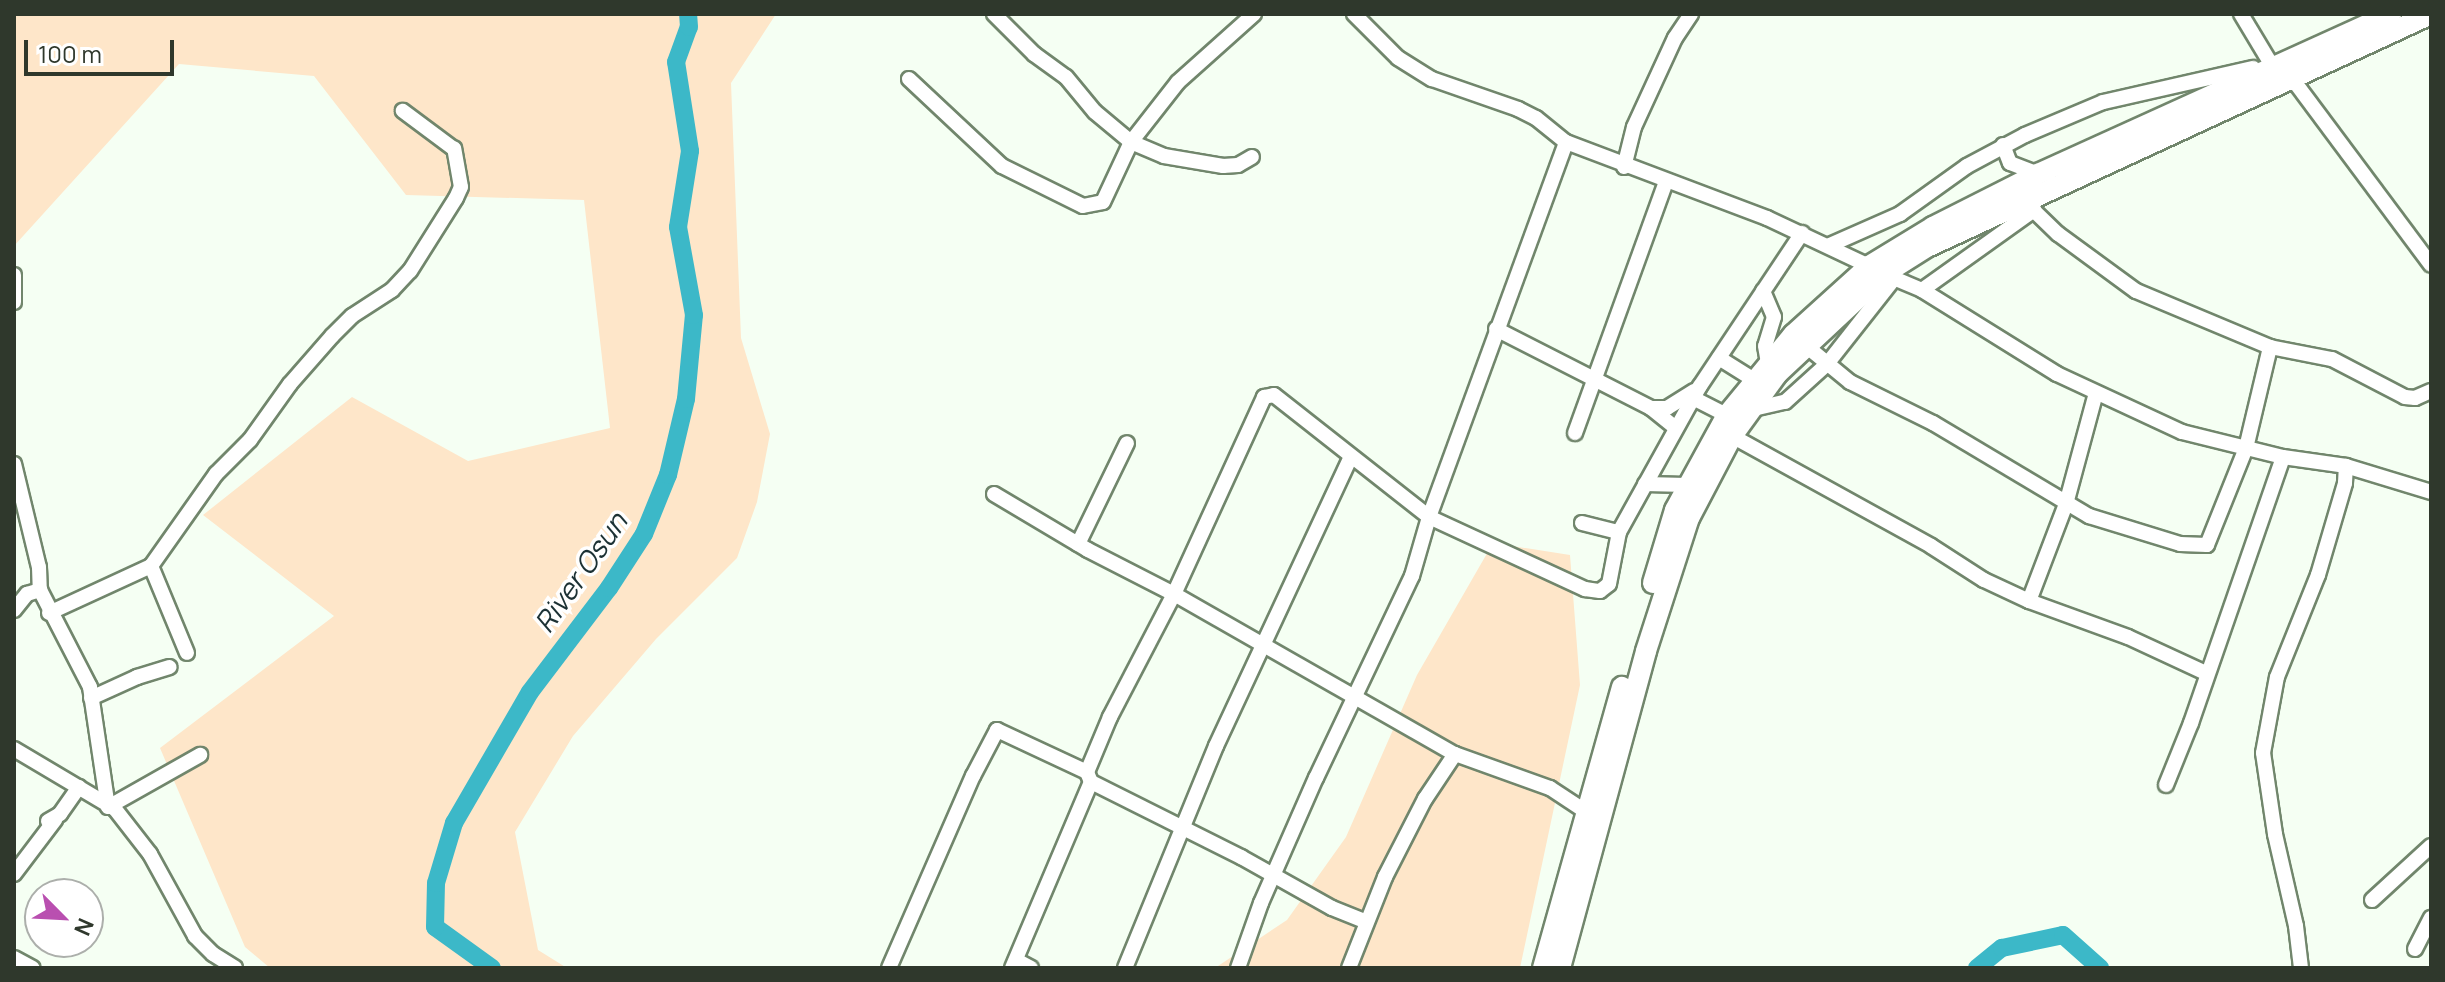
<!DOCTYPE html>
<html>
<head>
<meta charset="utf-8">
<style>
	body { margin:0 }
	#map { position:relative; width:2445px; height:982px; overflow:hidden; background:#f5fff3; font-family:Manrope,sans-serif }
	div>[style] { position:absolute }
	.green>* { inset:0; background:#fee6c9 }
	.river>* { height:18px; margin:-9px; padding:0 9px; transform-origin:9px; border-radius:9px; background:#3cb8c8 }
	.roads { filter:drop-shadow(2px 0 #71866c) drop-shadow(-2px 0 #71866c) drop-shadow(0 2px #71866c) drop-shadow(0 -2px #71866c) }
	.minor>* { height:14px; margin:-7px; padding:0 7px; transform-origin:7px; border-radius:7px; background:#fff }
	.highway>* { height:20px; margin:-10px; padding:0 10px; transform-origin:10px; border-radius:10px; background:#fff }
	span { translate:-50% -50%; white-space:nowrap; text-align:center; line-height:1.15; -webkit-text-stroke:7px #fff; paint-order:stroke }
	.water-label { font-size:28px; color:#1c3134; font-style:italic }
	.frame { position:absolute; inset:0; border:16px solid #2f382c; pointer-events:none }
	.north { position:absolute; left:24px; top:878px; width:80px; height:80px; box-sizing:border-box; background:#fff; border:2px solid #acafab; border-radius:50%; rotate:114deg; font-size:22px; font-weight:700; line-height:32px; text-align:center; color:#2f382c }
	.north::after { content:''; display:block; margin:auto; width:28px; height:36px; background:#b94fb0; clip-path:polygon(50% 0,100% 100%,50% 72%,0 100%) }
	.scale { position:absolute; left:24px; top:40px; width:150px; height:36px; box-sizing:border-box; border:4px solid #2f382c; border-top:0; padding-left:10px; font-size:24px; line-height:28px; white-space:nowrap; color:#2f382c; -webkit-text-stroke:6px #fff; paint-order:stroke }
</style>
</head>
<body>
<div id="map">
	<div class="green">
		<i style="clip-path:polygon(14px 14px,776px 14px,731px 83px,741px 338px,770px 434px,757px 502px,737px 558px,656px 639px,573px 736px,515px 832px,538px 950px,567px 968px,270px 968px,245px 947px,160px 748px,334px 616px,203px 515px,352px 397px,468px 461px,610px 428px,584px 200px,406px 195px,314px 76px,179px 64px,14px 246px)"></i>
		<i style="clip-path:polygon(1493px 543px,1570px 555px,1580px 685px,1520px 968px,1215px 968px,1287px 920px,1346px 837px,1417px 675px)"></i>
	</div>
	<div class="river">
		<i style="left:492px;top:968px;width:70px;rotate:-144.3deg"></i>
		<i style="left:435px;top:927px;width:44px;rotate:-88.7deg"></i>
		<i style="left:436px;top:883px;width:63px;rotate:-73.3deg"></i>
		<i style="left:454px;top:823px;width:151px;rotate:-59.9deg"></i>
		<i style="left:530px;top:692px;width:131px;rotate:-52.8deg"></i>
		<i style="left:609px;top:588px;width:64px;rotate:-57.1deg"></i>
		<i style="left:644px;top:534px;width:64px;rotate:-67.9deg"></i>
		<i style="left:668px;top:475px;width:78px;rotate:-76.7deg"></i>
		<i style="left:686px;top:399px;width:84px;rotate:-84.6deg"></i>
		<i style="left:694px;top:315px;width:89px;rotate:-100.3deg"></i>
		<i style="left:678px;top:227px;width:77px;rotate:-81deg"></i>
		<i style="left:690px;top:151px;width:90px;rotate:-98.9deg"></i>
		<i style="left:676px;top:62px;width:37px;rotate:-70deg"></i>
		<i style="left:689px;top:27px;width:13px;rotate:-94deg"></i>
		<i style="left:1977px;top:968px;width:32px;rotate:-39deg"></i>
		<i style="left:2002px;top:948px;width:62px;rotate:-12deg"></i>
		<i style="left:2063px;top:935px;width:50px;rotate:41.7deg"></i>
	</div>
	<div class="roads">
		<div class="minor">
			<i style="left:994px;top:14px;width:57px;rotate:45deg"></i>
			<i style="left:1034px;top:54px;width:39px;rotate:36deg"></i>
			<i style="left:1066px;top:77px;width:45px;rotate:50.4deg"></i>
			<i style="left:1095px;top:112px;width:47px;rotate:39.8deg"></i>
			<i style="left:1131px;top:142px;width:36px;rotate:23deg"></i>
			<i style="left:1164px;top:156px;width:60px;rotate:9.6deg"></i>
			<i style="left:1223px;top:166px;width:15px;rotate:-4deg"></i>
			<i style="left:1238px;top:165px;width:16px;rotate:-30deg"></i>
			<i style="left:1354px;top:14px;width:62px;rotate:45deg"></i>
			<i style="left:1398px;top:58px;width:40px;rotate:32deg"></i>
			<i style="left:1432px;top:79px;width:91px;rotate:19.2deg"></i>
			<i style="left:1518px;top:109px;width:20px;rotate:27deg"></i>
			<i style="left:1536px;top:118px;width:38px;rotate:39deg"></i>
			<i style="left:1566px;top:142px;width:215px;rotate:20.7deg"></i>
			<i style="left:1767px;top:218px;width:113px;rotate:25.2deg"></i>
			<i style="left:2241px;top:14px;width:64px;rotate:59deg"></i>
			<i style="left:2291px;top:77px;width:234px;rotate:53.3deg"></i>
			<i style="left:909px;top:79px;width:127px;rotate:43.1deg"></i>
			<i style="left:1002px;top:166px;width:90px;rotate:26.3deg"></i>
			<i style="left:1083px;top:206px;width:20px;rotate:-11deg"></i>
			<i style="left:1103px;top:202px;width:66px;rotate:-65deg"></i>
			<i style="left:1131px;top:142px;width:76px;rotate:-51.9deg"></i>
			<i style="left:1178px;top:82px;width:102px;rotate:-41.8deg"></i>
			<i style="left:2003px;top:145px;width:19px;rotate:69deg"></i>
			<i style="left:2010px;top:163px;width:30px;rotate:21deg"></i>
			<i style="left:1624px;top:167px;width:41px;rotate:-76deg"></i>
			<i style="left:1634px;top:127px;width:98px;rotate:-65.3deg"></i>
			<i style="left:1675px;top:38px;width:29px;rotate:-56deg"></i>
			<i style="left:1830px;top:245px;width:77px;rotate:-23.9deg"></i>
			<i style="left:1900px;top:214px;width:82px;rotate:-35.6deg"></i>
			<i style="left:1967px;top:166px;width:66px;rotate:-28.1deg"></i>
			<i style="left:2025px;top:135px;width:85px;rotate:-22.9deg"></i>
			<i style="left:2103px;top:102px;width:154px;rotate:-12.8deg"></i>
			<i style="left:1884px;top:274px;width:41px;rotate:22.8deg"></i>
			<i style="left:1922px;top:290px;width:159px;rotate:31.9deg"></i>
			<i style="left:2057px;top:374px;width:138px;rotate:24.9deg"></i>
			<i style="left:2182px;top:432px;width:104px;rotate:13.9deg"></i>
			<i style="left:2283px;top:457px;width:64px;rotate:8.1deg"></i>
			<i style="left:2346px;top:466px;width:89px;rotate:17deg"></i>
			<i style="left:14px;top:275px;width:27px;rotate:90deg"></i>
			<i style="left:1922px;top:290px;width:138px;rotate:-35.5deg"></i>
			<i style="left:1763px;top:291px;width:28px;rotate:67deg"></i>
			<i style="left:1774px;top:317px;width:30px;rotate:107deg"></i>
			<i style="left:1765px;top:346px;width:17px;rotate:80deg"></i>
			<i style="left:1496px;top:329px;width:174px;rotate:27deg"></i>
			<i style="left:1651px;top:408px;width:32px;rotate:39deg"></i>
			<i style="left:1805px;top:345px;width:58px;rotate:39.4deg"></i>
			<i style="left:1850px;top:382px;width:93px;rotate:26.3deg"></i>
			<i style="left:1933px;top:423px;width:182px;rotate:30.8deg"></i>
			<i style="left:2089px;top:516px;width:95px;rotate:17.1deg"></i>
			<i style="left:2180px;top:544px;width:27px;rotate:2deg"></i>
			<i style="left:2207px;top:545px;width:105px;rotate:-68.1deg"></i>
			<i style="left:2246px;top:448px;width:104px;rotate:-76.6deg"></i>
			<i style="left:2270px;top:347px;width:145px;rotate:-157.3deg"></i>
			<i style="left:2136px;top:291px;width:97px;rotate:-143.8deg"></i>
			<i style="left:2058px;top:234px;width:46px;rotate:-135.9deg"></i>
			<i style="left:2270px;top:347px;width:63px;rotate:11deg"></i>
			<i style="left:2332px;top:359px;width:82px;rotate:27.5deg"></i>
			<i style="left:2405px;top:397px;width:10px;rotate:6deg"></i>
			<i style="left:2415px;top:398px;width:17px;rotate:-24deg"></i>
			<i style="left:1719px;top:358px;width:40px;rotate:32deg"></i>
			<i style="left:1693px;top:398px;width:38px;rotate:27deg"></i>
			<i style="left:1651px;top:408px;width:16px"></i>
			<i style="left:1667px;top:408px;width:32px;rotate:-32deg"></i>
			<i style="left:1749px;top:410px;width:37px;rotate:-13deg"></i>
			<i style="left:1785px;top:402px;width:57px;rotate:-42.1deg"></i>
			<i style="left:1827px;top:364px;width:108px;rotate:-51.8deg"></i>
			<i style="left:1575px;top:433px;width:267px;rotate:-70.1deg"></i>
			<i style="left:1732px;top:436px;width:227px;rotate:28.9deg"></i>
			<i style="left:1931px;top:546px;width:63px;rotate:32.7deg"></i>
			<i style="left:1984px;top:580px;width:50px;rotate:25deg"></i>
			<i style="left:2029px;top:601px;width:104px;rotate:-69.1deg"></i>
			<i style="left:2066px;top:504px;width:115px;rotate:-74.9deg"></i>
			<i style="left:14px;top:464px;width:106px;rotate:76.4deg"></i>
			<i style="left:39px;top:567px;width:23px;rotate:88deg"></i>
			<i style="left:40px;top:590px;width:109px;rotate:62.7deg"></i>
			<i style="left:90px;top:687px;width:121px;rotate:81.5deg"></i>
			<i style="left:1645px;top:484px;width:42px;rotate:1.4deg"></i>
			<i style="left:994px;top:494px;width:109px;rotate:30.8deg"></i>
			<i style="left:1088px;top:550px;width:97px;rotate:27.1deg"></i>
			<i style="left:1174px;top:594px;width:323px;rotate:29.7deg"></i>
			<i style="left:1455px;top:754px;width:101px;rotate:19.7deg"></i>
			<i style="left:1550px;top:788px;width:42px;rotate:33.3deg"></i>
			<i style="left:1582px;top:523px;width:38px;rotate:14deg"></i>
			<i style="left:1619px;top:532px;width:167px;rotate:-61deg"></i>
			<i style="left:1700px;top:386px;width:184px;rotate:-56.3deg"></i>
			<i style="left:1078px;top:544px;width:112px;rotate:-64.1deg"></i>
			<i style="left:151px;top:566px;width:113px;rotate:-54.8deg"></i>
			<i style="left:216px;top:474px;width:48px;rotate:-45deg"></i>
			<i style="left:250px;top:440px;width:69px;rotate:-54.5deg"></i>
			<i style="left:290px;top:384px;width:64px;rotate:-48.8deg"></i>
			<i style="left:332px;top:336px;width:28px;rotate:-45deg"></i>
			<i style="left:352px;top:316px;width:48px;rotate:-33deg"></i>
			<i style="left:392px;top:290px;width:26px;rotate:-47deg"></i>
			<i style="left:410px;top:271px;width:86px;rotate:-57.8deg"></i>
			<i style="left:456px;top:198px;width:12px;rotate:-66deg"></i>
			<i style="left:461px;top:187px;width:39px;rotate:-100deg"></i>
			<i style="left:454px;top:149px;width:64px;rotate:-143.3deg"></i>
			<i style="left:2029px;top:601px;width:105px;rotate:20deg"></i>
			<i style="left:2128px;top:637px;width:86px;rotate:24.8deg"></i>
			<i style="left:14px;top:610px;width:21px;rotate:-51deg"></i>
			<i style="left:27px;top:594px;width:14px;rotate:-17deg"></i>
			<i style="left:49px;top:613px;width:112px;rotate:-24.7deg"></i>
			<i style="left:151px;top:566px;width:94px;rotate:67.5deg"></i>
			<i style="left:91px;top:698px;width:51px;rotate:-24.5deg"></i>
			<i style="left:137px;top:677px;width:34px;rotate:-17deg"></i>
			<i style="left:14px;top:749px;width:117px;rotate:30.7deg"></i>
			<i style="left:115px;top:809px;width:57px;rotate:52.1deg"></i>
			<i style="left:150px;top:854px;width:94px;rotate:61.2deg"></i>
			<i style="left:195px;top:936px;width:25px;rotate:45deg"></i>
			<i style="left:213px;top:954px;width:26px;rotate:32deg"></i>
			<i style="left:1091px;top:782px;width:168px;rotate:26.6deg"></i>
			<i style="left:1241px;top:857px;width:104px;rotate:29.3deg"></i>
			<i style="left:1332px;top:908px;width:37px;rotate:22deg"></i>
			<i style="left:2166px;top:785px;width:67px;rotate:-68deg"></i>
			<i style="left:2191px;top:723px;width:281px;rotate:-70.9deg"></i>
			<i style="left:108px;top:807px;width:106px;rotate:-29.5deg"></i>
			<i style="left:48px;top:821px;width:14px;rotate:-30deg"></i>
			<i style="left:60px;top:814px;width:33px;rotate:-55deg"></i>
			<i style="left:14px;top:874px;width:68px;rotate:-52.8deg"></i>
			<i style="left:2372px;top:900px;width:80px;rotate:-42.5deg"></i>
			<i style="left:2415px;top:949px;width:35px;rotate:-63deg"></i>
			<i style="left:14px;top:958px;width:21px;rotate:28deg"></i>
			<i style="left:1016px;top:960px;width:17px;rotate:28deg"></i>
			<i style="left:889px;top:968px;width:210px;rotate:-66.4deg"></i>
			<i style="left:973px;top:776px;width:52px;rotate:-62.4deg"></i>
			<i style="left:997px;top:730px;width:99px;rotate:25deg"></i>
			<i style="left:1012px;top:968px;width:202px;rotate:-67deg"></i>
			<i style="left:1091px;top:782px;width:11px;rotate:-112deg"></i>
			<i style="left:1087px;top:772px;width:60px;rotate:-67.3deg"></i>
			<i style="left:1110px;top:717px;width:139px;rotate:-62.5deg"></i>
			<i style="left:1174px;top:594px;width:217px;rotate:-65.4deg"></i>
			<i style="left:1264px;top:397px;width:10px;rotate:-11deg"></i>
			<i style="left:1274px;top:395px;width:197px;rotate:38.2deg"></i>
			<i style="left:1429px;top:517px;width:172px;rotate:24.8deg"></i>
			<i style="left:1585px;top:589px;width:15px;rotate:8deg"></i>
			<i style="left:1600px;top:591px;width:11px;rotate:-38deg"></i>
			<i style="left:1609px;top:584px;width:53px;rotate:-79.1deg"></i>
			<i style="left:1125px;top:968px;width:240px;rotate:-67.7deg"></i>
			<i style="left:1216px;top:746px;width:319px;rotate:-65deg"></i>
			<i style="left:1238px;top:968px;width:69px;rotate:-70.5deg"></i>
			<i style="left:1261px;top:903px;width:137px;rotate:-66.3deg"></i>
			<i style="left:1316px;top:778px;width:224px;rotate:-64.6deg"></i>
			<i style="left:1412px;top:576px;width:61px;rotate:-73.9deg"></i>
			<i style="left:1429px;top:517px;width:399px;rotate:-69.9deg"></i>
			<i style="left:1349px;top:968px;width:98px;rotate:-68.4deg"></i>
			<i style="left:1385px;top:877px;width:88px;rotate:-62.9deg"></i>
			<i style="left:1425px;top:799px;width:54px;rotate:-56.3deg"></i>
			<i style="left:2301px;top:968px;width:42px;rotate:-96.8deg"></i>
			<i style="left:2296px;top:926px;width:94px;rotate:-102.9deg"></i>
			<i style="left:2275px;top:834px;width:82px;rotate:-98.4deg"></i>
			<i style="left:2263px;top:753px;width:77px;rotate:-79.6deg"></i>
			<i style="left:2277px;top:677px;width:110px;rotate:-68.1deg"></i>
			<i style="left:2318px;top:575px;width:96px;rotate:-73.6deg"></i>
			<i style="left:2345px;top:483px;width:17px;rotate:-87deg"></i>
		</div>
		<div class="highway">
			<i style="left:1653px;top:583px;width:76px;rotate:-73.2deg"></i>
			<i style="left:1675px;top:510px;width:108px;rotate:-61.3deg"></i>
			<i style="left:1727px;top:415px;width:104px;rotate:-50.5deg"></i>
			<i style="left:1793px;top:335px;width:103px;rotate:-42.2deg"></i>
			<i style="left:1869px;top:266px;width:75px;rotate:-31.4deg"></i>
			<i style="left:1933px;top:227px;width:118px;rotate:-26.8deg"></i>
			<i style="left:2038px;top:174px;width:388px;rotate:-24.4deg"></i>
			<i style="left:1543px;top:968px;width:292px;rotate:-74.3deg"></i>
			<i style="left:1560px;top:968px;width:328px;rotate:-74.8deg"></i>
			<i style="left:1646px;top:651px;width:140px;rotate:-72.1deg"></i>
			<i style="left:1689px;top:518px;width:93px;rotate:-62.3deg"></i>
			<i style="left:1732px;top:436px;width:77px;rotate:-54deg"></i>
			<i style="left:1777px;top:374px;width:146px;rotate:-43.1deg"></i>
			<i style="left:1884px;top:274px;width:51px;rotate:-32.1deg"></i>
			<i style="left:1927px;top:247px;width:555px;rotate:-24.81deg"></i>
		</div>
	</div>
	<div class="water-label">
		<span style="left:580px;top:572px;rotate:-55deg">River Osun</span>
	</div>
	<div class="frame"></div>
	<div class="north">N</div>
	<div class="scale">100 m</div>
</div>
</body>
</html>
